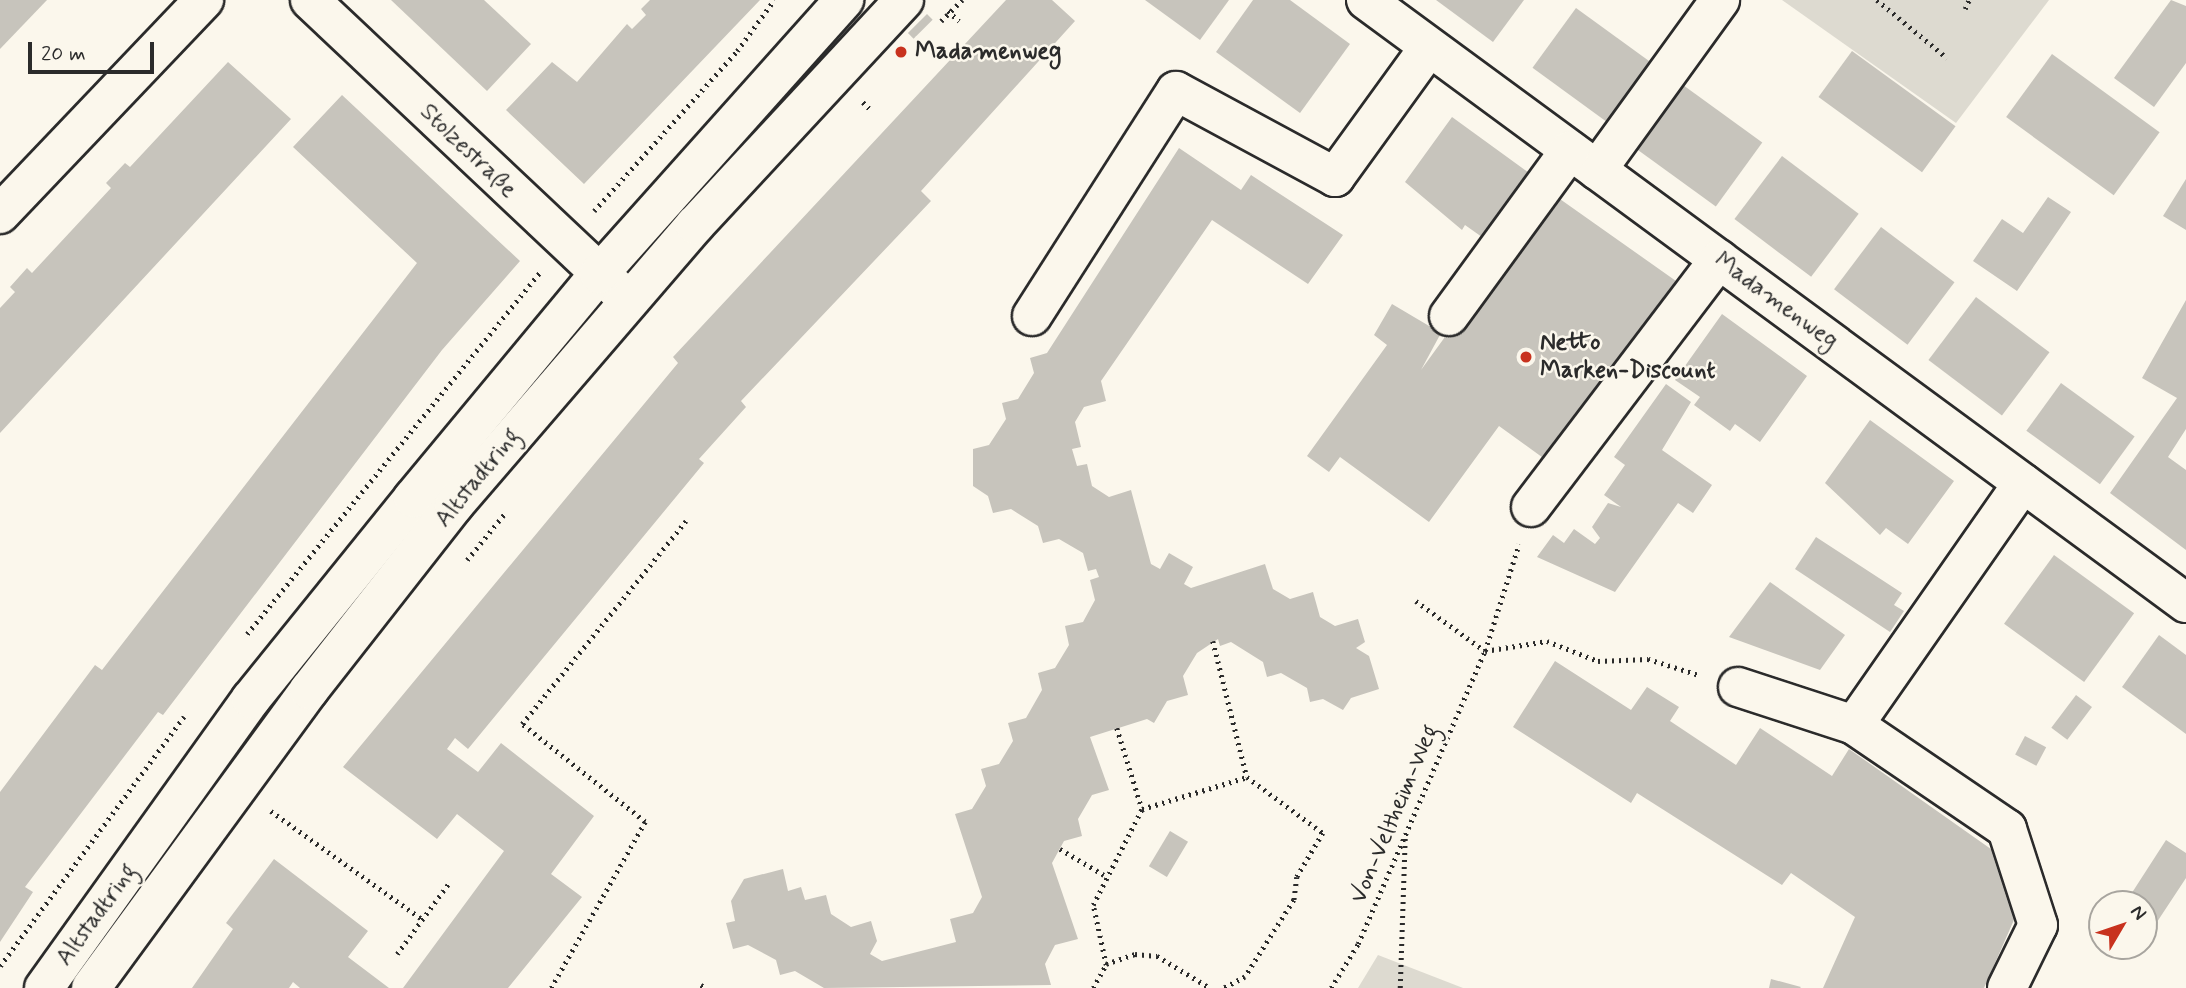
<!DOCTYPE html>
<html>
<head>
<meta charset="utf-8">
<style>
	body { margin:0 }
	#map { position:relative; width:2186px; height:988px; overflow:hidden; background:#fbf7ec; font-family:Mynerve,sans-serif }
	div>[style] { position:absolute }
	.green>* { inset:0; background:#dddad0 }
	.building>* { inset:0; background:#c7c4bc; transform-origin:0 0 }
	.path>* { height:4.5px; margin-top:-2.25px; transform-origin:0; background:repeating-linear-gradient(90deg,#2b2b2b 0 2px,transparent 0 7px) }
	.roads { filter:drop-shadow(2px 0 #2b2b2b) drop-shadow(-2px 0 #2b2b2b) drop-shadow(0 2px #2b2b2b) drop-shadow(0 -2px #2b2b2b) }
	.minor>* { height:38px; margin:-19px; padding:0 19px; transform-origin:19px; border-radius:19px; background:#fbf7ec }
	.major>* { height:38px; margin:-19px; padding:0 19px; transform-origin:19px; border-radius:19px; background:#fbf7ec }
	.dots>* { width:19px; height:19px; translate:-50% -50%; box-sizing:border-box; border:4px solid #fbf7ec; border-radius:50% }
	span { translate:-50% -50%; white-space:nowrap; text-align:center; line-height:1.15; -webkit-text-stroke:5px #fbf7ec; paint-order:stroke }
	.poi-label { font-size:24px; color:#2b2b2b; font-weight:700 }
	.left { translate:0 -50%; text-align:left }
	.street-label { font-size:24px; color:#2b2b2b }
	.north { position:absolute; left:2088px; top:890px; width:70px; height:70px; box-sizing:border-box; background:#fbf7ec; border:2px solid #a8a59f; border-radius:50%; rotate:51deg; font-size:19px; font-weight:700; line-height:28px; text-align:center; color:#2b2b2b }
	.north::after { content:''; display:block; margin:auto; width:24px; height:32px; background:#c8321e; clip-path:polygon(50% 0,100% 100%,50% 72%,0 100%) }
	.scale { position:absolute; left:28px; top:42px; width:126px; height:32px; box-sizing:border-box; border:4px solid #2b2b2b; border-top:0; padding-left:9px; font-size:21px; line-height:24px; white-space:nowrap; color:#2b2b2b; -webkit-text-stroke:5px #fbf7ec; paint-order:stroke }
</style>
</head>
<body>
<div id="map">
	<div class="green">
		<i style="clip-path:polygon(1782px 0,2049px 0,1956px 123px)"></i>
		<i style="clip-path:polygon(1378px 955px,1463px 988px,1358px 988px)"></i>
	</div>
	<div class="building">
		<i style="clip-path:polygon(0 0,47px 0,0 49px)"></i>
		<i style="clip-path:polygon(391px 0,484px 0,531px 44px,487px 91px)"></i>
		<i style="clip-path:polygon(650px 0,760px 0,584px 184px,506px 110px,552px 62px,577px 82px,627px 24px,632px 29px,646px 15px,641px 9px)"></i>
		<i style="clip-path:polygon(1006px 0,1052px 0,1075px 21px,921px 191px,931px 201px,741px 401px,746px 407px,699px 459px,704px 463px,468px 749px,455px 738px,447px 749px,478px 772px,501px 743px,594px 816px,551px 874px,582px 897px,508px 988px,403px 988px,504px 851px,457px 814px,437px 839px,343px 767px,678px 363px,673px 357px)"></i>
		<i style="clip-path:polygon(1145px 0,1229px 0,1200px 40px)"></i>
		<i style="clip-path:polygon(1253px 0,1290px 0,1350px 44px,1300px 113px,1216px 52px)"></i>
		<i style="clip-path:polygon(1436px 0,1524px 0,1493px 42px)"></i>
		<i style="clip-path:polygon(2171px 0,2186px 6px,2186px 63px,2154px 107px,2114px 78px)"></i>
		<i style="left:1576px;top:8px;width:92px;height:74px;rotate:36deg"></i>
		<i style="left:927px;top:14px;width:8px;height:27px;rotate:45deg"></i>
		<i style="left:1852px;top:51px;width:128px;height:57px;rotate:36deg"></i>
		<i style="left:2052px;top:54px;width:133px;height:78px;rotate:36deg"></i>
		<i style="clip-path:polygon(228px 62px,291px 119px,0 433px,0 308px,15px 292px,10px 287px,27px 268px,32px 273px,111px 188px,106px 183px,125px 163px,130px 167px)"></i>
		<i style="left:1683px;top:85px;width:98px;height:79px;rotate:36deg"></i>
		<i style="clip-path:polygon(342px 95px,520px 261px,442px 350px,163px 715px,158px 712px,25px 887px,33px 892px,0 942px,0 792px,95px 665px,102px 670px,417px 263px,293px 147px)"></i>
		<i style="clip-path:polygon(1452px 117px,1536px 178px,1489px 242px,1465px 225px,1462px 230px,1405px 182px)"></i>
		<i style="clip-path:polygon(1179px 148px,1241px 190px,1251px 175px,1343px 235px,1308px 284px,1212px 220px,1101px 381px,1106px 401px,1084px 407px,1075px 422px,1081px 447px,1072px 449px,1077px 466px,1087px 464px,1092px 486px,1109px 497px,1131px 490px,1151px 564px,1160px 569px,1169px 553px,1193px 567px,1184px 584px,1191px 588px,1265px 564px,1273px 589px,1290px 599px,1313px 592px,1320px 617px,1335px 626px,1358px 619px,1365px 642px,1356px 648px,1369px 656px,1379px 689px,1351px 698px,1343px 710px,1323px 699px,1310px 702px,1307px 688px,1281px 673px,1267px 677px,1263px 662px,1231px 642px,1220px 646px,1218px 639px,1197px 653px,1183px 676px,1188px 695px,1167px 701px,1154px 723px,1147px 719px,1090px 737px,1109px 790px,1092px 795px,1078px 819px,1082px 836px,1064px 841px,1052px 863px,1078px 939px,1055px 945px,1045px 964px,1051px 985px,824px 988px,795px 971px,780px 975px,776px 960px,748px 945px,733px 949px,726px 923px,735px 921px,731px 901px,744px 879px,783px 869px,788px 891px,801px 887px,805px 900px,826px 895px,831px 914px,851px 927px,871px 921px,877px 941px,870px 954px,882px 961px,956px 942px,950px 919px,973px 913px,982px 897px,955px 814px,972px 809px,986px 786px,981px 769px,999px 764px,1013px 741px,1008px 723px,1026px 718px,1042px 690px,1038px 673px,1055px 668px,1069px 645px,1065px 626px,1083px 622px,1095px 600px,1090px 580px,1099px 577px,1096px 569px,1088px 571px,1083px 553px,1059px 539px,1043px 543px,1038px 526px,1011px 509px,993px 513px,988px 496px,973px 486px,973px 449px,989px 445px,1006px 419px,1002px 403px,1018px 399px,1034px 373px,1030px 358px,1047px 353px)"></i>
		<i style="left:1782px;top:156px;width:96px;height:79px;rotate:37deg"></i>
		<i style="clip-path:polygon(2186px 179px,2186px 230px,2163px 216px)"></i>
		<i style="clip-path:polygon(1550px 192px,1676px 281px,1546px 460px,1499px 426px,1429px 522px,1340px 457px,1329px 472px,1307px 456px,1387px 345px,1374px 335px,1392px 304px,1441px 333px,1421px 370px)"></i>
		<i style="clip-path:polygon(2048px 197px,2071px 212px,2017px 291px,1973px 261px,2002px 219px,2023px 233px)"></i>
		<i style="left:1881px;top:227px;width:92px;height:78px;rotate:37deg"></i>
		<i style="left:1976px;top:297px;width:92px;height:79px;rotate:37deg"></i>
		<i style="clip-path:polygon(2186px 300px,2186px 429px,2168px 457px,2186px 470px,2186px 550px,2110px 493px,2177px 398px,2142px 378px)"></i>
		<i style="clip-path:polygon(1722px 314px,1807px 376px,1760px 442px,1735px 424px,1730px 431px,1694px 405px,1700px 397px,1675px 380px)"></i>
		<i style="left:2061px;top:383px;width:91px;height:59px;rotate:36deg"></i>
		<i style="clip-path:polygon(1666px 384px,1691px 402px,1662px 450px,1712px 485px,1693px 513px,1678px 503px,1615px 592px,1537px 557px,1553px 535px,1564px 543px,1574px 529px,1595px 544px,1600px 538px,1592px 527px,1608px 503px,1621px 507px,1604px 495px,1625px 465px,1614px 457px)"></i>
		<i style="clip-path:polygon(1870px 420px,1954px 481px,1908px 544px,1886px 528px,1880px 535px,1825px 483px)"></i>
		<i style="clip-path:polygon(1816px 537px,1902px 593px,1894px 605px,1904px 611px,1890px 632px,1795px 569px)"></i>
		<i style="left:2054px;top:555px;width:99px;height:85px;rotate:36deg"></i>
		<i style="clip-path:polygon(1770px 582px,1845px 635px,1820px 670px,1729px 637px)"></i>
		<i style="clip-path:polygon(2159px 635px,2186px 655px,2186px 734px,2122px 687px)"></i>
		<i style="clip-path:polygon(1555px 661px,1631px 710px,1647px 687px,1679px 707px,1670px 721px,1736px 765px,1760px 728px,1832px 776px,1849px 749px,1998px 854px,2017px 913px,1984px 988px,1823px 988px,1855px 917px,1791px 873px,1782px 885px,1637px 793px,1631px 803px,1513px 727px)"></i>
		<i style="left:2076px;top:695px;width:20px;height:41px;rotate:37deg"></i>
		<i style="left:2025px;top:736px;width:24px;height:21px;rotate:28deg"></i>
		<i style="left:1170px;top:831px;width:21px;height:41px;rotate:31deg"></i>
		<i style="clip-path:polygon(2166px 840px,2186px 853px,2186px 878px,2157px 922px,2144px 914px,2144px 904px,2126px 902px)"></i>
		<i style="clip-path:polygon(274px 859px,368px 931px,348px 957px,389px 988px,300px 988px,293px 982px,289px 988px,192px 988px,233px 929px,226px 923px)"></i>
		<i style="clip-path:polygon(1771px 979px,1801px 987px,1800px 988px,1769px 988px)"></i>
	</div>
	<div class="path">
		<i style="left:1877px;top:0;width:91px;rotate:39.6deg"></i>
		<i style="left:1965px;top:9px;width:10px;rotate:-66deg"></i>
		<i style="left:948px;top:11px;width:15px;rotate:42deg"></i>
		<i style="left:941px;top:21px;width:30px;rotate:-45deg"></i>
		<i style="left:863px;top:102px;width:13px;rotate:45deg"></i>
		<i style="left:594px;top:211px;width:215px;rotate:-48.2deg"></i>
		<i style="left:737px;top:51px;width:63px;rotate:-54deg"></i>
		<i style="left:467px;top:560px;width:62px;rotate:-50.9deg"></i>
		<i style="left:1416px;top:601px;width:85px;rotate:35.9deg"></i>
		<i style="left:1485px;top:651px;width:63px;rotate:-9.2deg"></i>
		<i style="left:1547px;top:641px;width:55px;rotate:21.4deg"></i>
		<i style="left:1598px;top:661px;width:50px;rotate:-2.3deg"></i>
		<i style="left:1648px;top:659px;width:53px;rotate:17.4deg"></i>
		<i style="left:247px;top:634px;width:467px;rotate:-51deg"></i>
		<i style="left:1213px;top:641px;width:140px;rotate:76deg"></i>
		<i style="left:1247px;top:777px;width:94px;rotate:36.4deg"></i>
		<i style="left:1323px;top:833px;width:51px;rotate:120.6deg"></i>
		<i style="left:1297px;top:877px;width:23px;rotate:97deg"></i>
		<i style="left:1294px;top:900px;width:91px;rotate:122.5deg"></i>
		<i style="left:1245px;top:977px;width:24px;rotate:152deg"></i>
		<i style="left:1117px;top:728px;width:85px;rotate:72.8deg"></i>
		<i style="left:271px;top:811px;width:187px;rotate:35.6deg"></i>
		<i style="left:1060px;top:849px;width:51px;rotate:30.6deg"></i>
		<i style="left:397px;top:954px;width:88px;rotate:-53.8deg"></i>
		<i style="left:1106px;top:964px;width:31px;rotate:-19deg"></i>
		<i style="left:1135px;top:954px;width:22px;rotate:5deg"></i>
		<i style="left:1157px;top:956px;width:62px;rotate:31.1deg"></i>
		<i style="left:0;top:966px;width:310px;rotate:-53.6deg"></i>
		<i style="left:701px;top:985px;width:6px;rotate:31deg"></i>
		<i style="left:551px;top:988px;width:191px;rotate:-60.5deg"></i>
		<i style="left:645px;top:822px;width:157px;rotate:-141.5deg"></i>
		<i style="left:522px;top:724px;width:261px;rotate:-51.1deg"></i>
		<i style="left:1093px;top:988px;width:26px;rotate:-61deg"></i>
		<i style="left:1106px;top:965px;width:61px;rotate:-102.2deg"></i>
		<i style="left:1093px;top:905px;width:108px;rotate:-63deg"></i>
		<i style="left:1142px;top:809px;width:110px;rotate:-16.9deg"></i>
		<i style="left:1331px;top:988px;width:52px;rotate:-58.5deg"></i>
		<i style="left:1358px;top:944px;width:319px;rotate:-66.6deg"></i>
		<i style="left:1485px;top:651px;width:112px;rotate:-72.4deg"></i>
		<i style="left:1400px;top:988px;width:153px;rotate:-88.1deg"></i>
	</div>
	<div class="roads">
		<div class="minor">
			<i style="left:310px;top:0;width:432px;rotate:43.3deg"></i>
			<i style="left:1366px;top:0;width:1018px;rotate:36.33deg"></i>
			<i style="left:1597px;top:170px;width:210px;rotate:-54.1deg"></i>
			<i style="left:0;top:214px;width:296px;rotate:-46.4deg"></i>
			<i style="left:1032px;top:316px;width:267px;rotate:-57.4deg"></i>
			<i style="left:1176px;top:91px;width:181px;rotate:28.4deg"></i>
			<i style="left:1335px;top:177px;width:160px;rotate:-54.1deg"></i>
			<i style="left:1449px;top:316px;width:205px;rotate:-53.9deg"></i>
			<i style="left:1531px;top:507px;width:311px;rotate:-52.8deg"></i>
			<i style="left:1738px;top:687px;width:122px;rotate:18.1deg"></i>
			<i style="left:2007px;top:988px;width:70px;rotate:-63.8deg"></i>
			<i style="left:2038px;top:925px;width:101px;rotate:-107.9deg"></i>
			<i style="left:2007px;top:829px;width:185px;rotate:-145.8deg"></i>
			<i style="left:1854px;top:725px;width:295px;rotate:-55.1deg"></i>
		</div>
		<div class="major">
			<i style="left:44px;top:988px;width:355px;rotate:-54.4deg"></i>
			<i style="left:251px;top:699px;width:258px;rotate:-51.1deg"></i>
			<i style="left:413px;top:498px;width:291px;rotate:-50.3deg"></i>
			<i style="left:599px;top:274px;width:368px;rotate:-48.2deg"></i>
			<i style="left:91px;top:988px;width:369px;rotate:-53.8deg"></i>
			<i style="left:309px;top:690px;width:235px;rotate:-51.9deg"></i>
			<i style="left:454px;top:505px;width:369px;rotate:-49.3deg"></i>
			<i style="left:695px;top:225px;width:307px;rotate:-47.1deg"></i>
		</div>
	</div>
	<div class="dots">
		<i style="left:901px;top:52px;background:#c8321e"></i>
		<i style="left:1526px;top:357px;background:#c8321e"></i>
	</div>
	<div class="poi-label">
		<span class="left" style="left:915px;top:52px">Madamenweg</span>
		<span class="left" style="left:1540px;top:357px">Netto<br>Marken-Discount</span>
	</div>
	<div class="street-label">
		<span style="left:468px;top:151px;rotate:44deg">Stolzestraße</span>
		<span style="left:1776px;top:301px;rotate:36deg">Madamenweg</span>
		<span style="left:478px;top:478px;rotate:-51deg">Altstadtring</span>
		<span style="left:1395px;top:814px;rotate:-67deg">Von-Veltheim-Weg</span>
		<span style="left:97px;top:915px;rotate:-54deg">Altstadtring</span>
	</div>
	<div class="north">N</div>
	<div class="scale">20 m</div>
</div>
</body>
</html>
